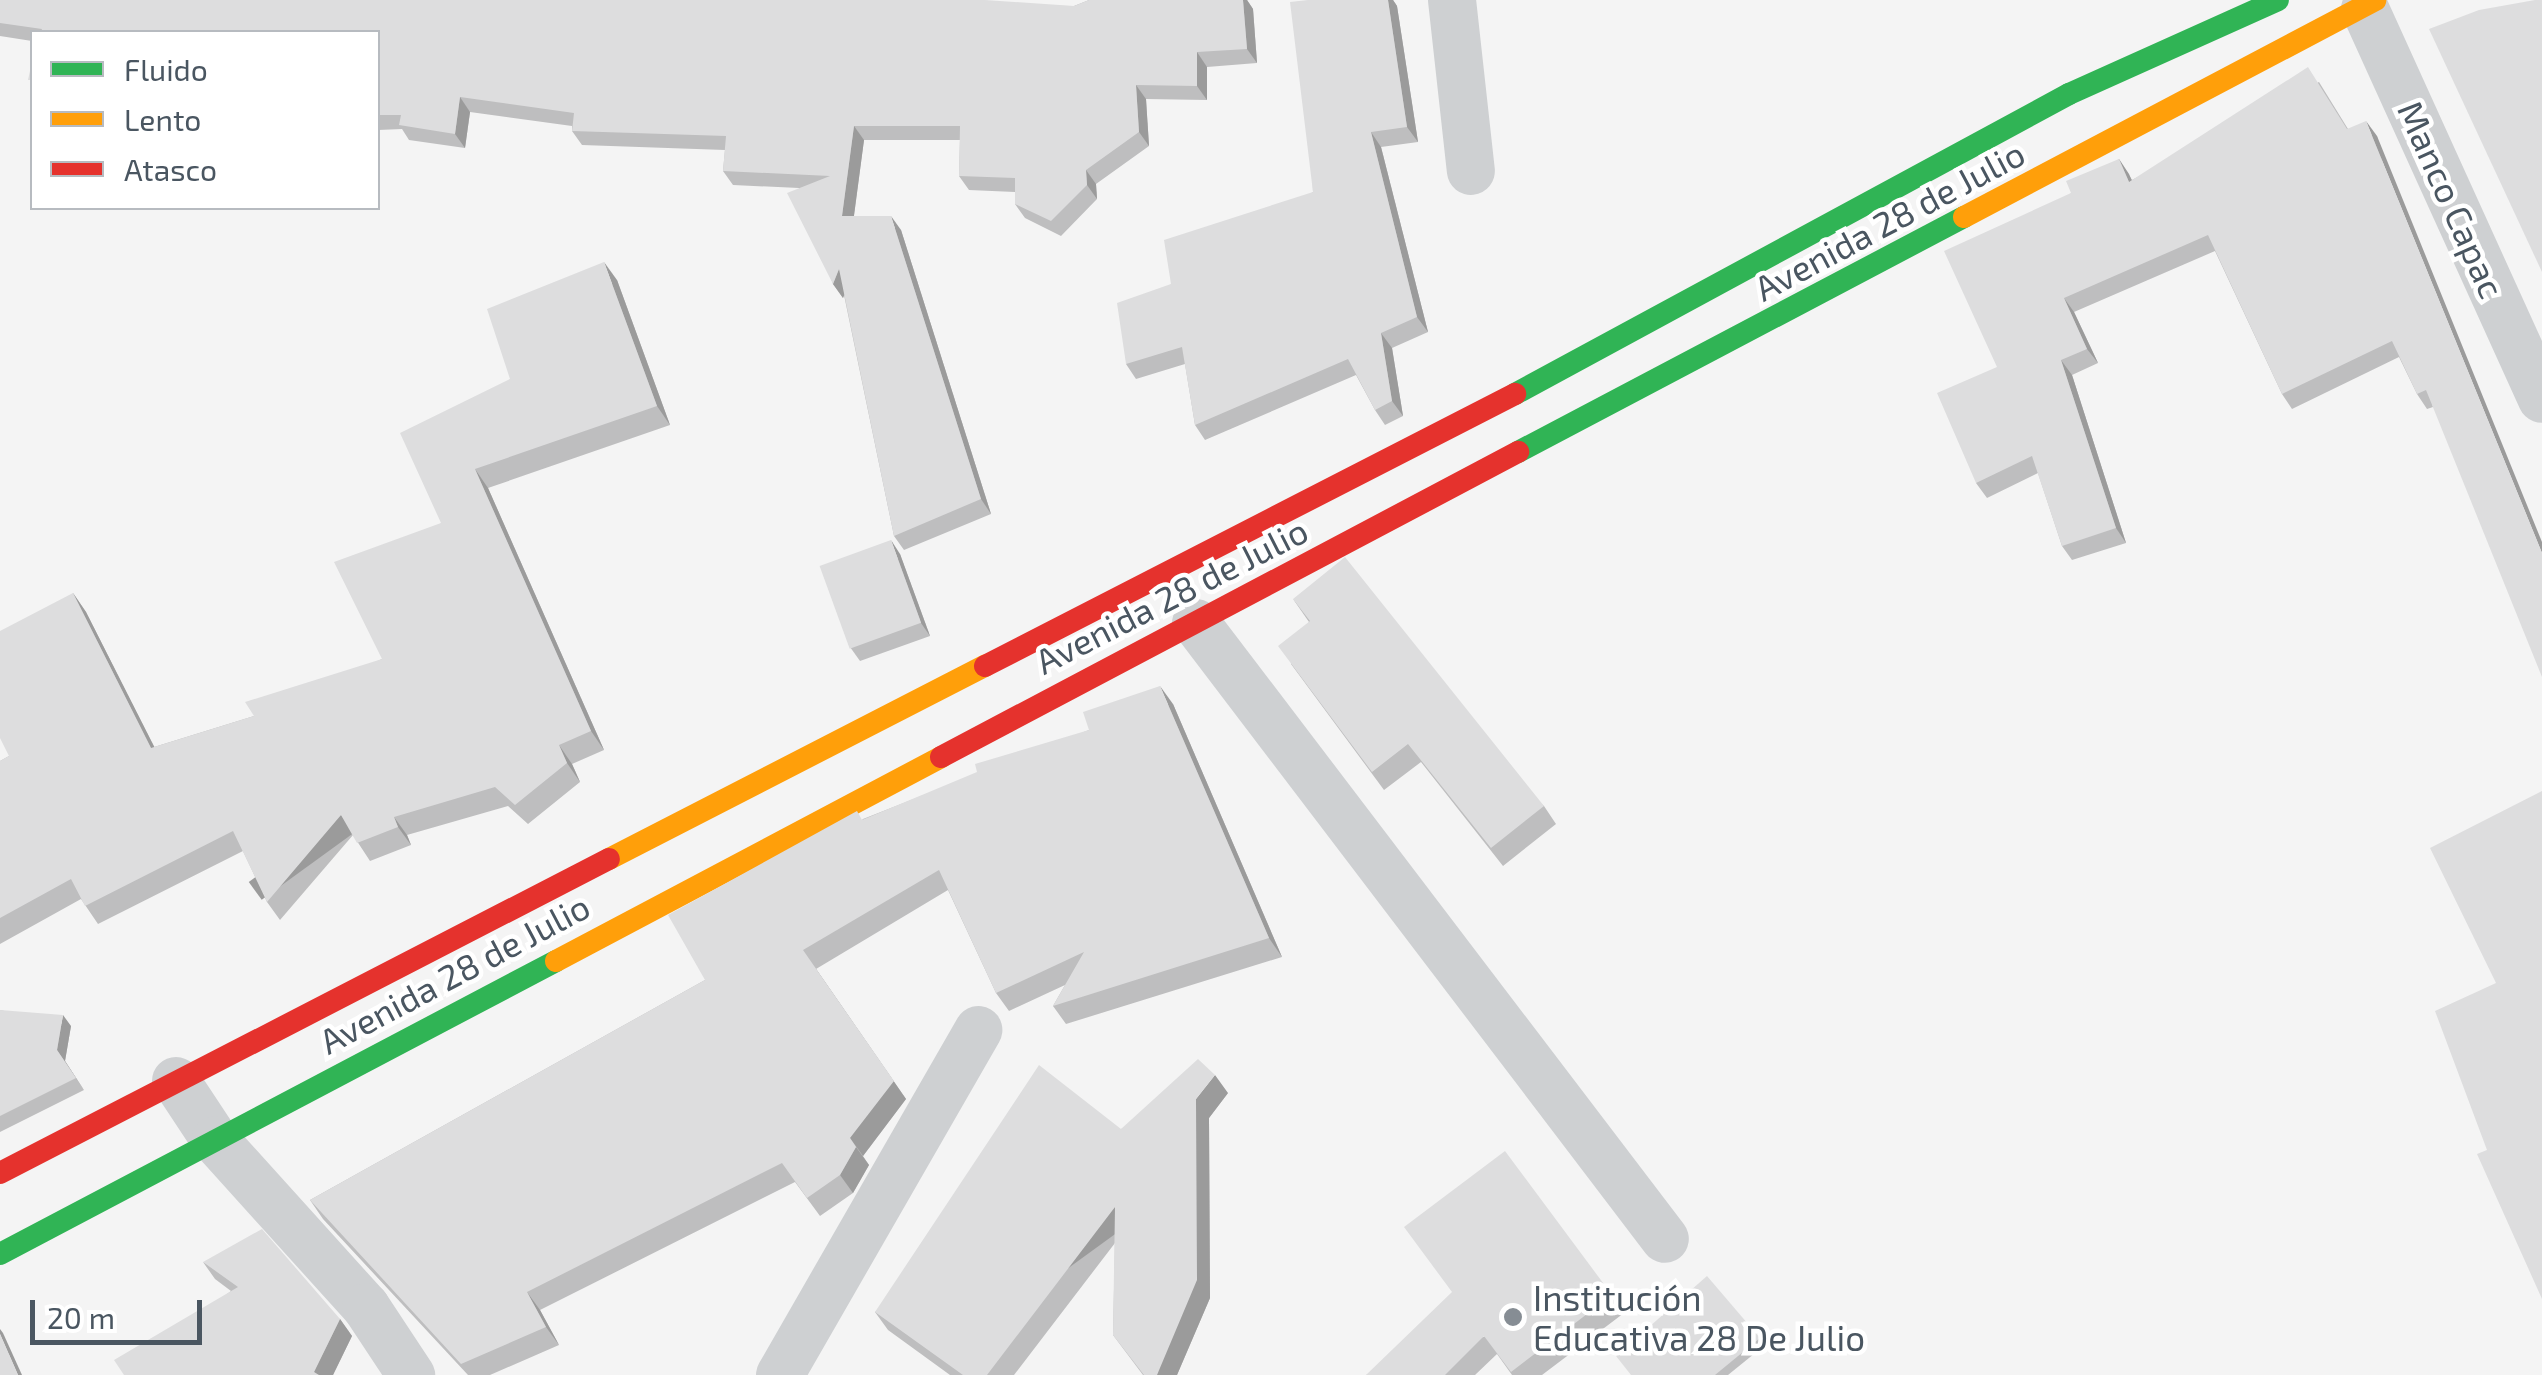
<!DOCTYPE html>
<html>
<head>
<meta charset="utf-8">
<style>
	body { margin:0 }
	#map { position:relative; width:2542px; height:1375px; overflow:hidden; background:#f4f4f4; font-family:"Exo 2",sans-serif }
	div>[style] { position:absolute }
	.street>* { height:48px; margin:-24px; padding:0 24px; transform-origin:24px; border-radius:24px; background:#ced0d2 }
	.fast>* { height:22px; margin:-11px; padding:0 11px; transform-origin:11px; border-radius:11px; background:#30b455 }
	.slow>* { height:22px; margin:-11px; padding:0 11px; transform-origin:11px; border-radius:11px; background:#ff9f0a }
	.jam>* { height:22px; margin:-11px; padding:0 11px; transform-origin:11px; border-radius:11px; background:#e5322d }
	.wall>* { inset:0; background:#bebebf }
	.shaded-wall>* { inset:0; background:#9b9b9b; transform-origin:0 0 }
	.building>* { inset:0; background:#ddddde; transform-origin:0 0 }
	.dots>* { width:28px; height:28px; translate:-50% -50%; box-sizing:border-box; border:5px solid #fff; border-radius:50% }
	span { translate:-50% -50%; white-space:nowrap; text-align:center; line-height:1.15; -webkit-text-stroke:9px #fff; paint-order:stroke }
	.street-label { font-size:35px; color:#4a5661 }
	.poi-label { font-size:35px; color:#4a5661 }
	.left { translate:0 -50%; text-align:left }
	.legend { position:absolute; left:30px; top:30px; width:350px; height:180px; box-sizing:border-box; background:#fff; border:2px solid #b7bbc0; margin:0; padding:12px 18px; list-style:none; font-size:30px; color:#4a5661 }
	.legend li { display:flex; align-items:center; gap:20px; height:50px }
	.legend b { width:50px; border:2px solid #b7bbc0 }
	.scale { position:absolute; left:30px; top:1300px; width:172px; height:45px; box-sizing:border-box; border:5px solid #4a5661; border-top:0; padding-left:12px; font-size:30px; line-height:35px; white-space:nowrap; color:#4a5661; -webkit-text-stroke:8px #fff; paint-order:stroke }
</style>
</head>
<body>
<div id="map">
	<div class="street">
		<i style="left:1452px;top:0;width:172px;rotate:83.7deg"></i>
		<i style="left:2365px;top:9px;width:428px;rotate:65.6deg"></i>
		<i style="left:1196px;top:623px;width:774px;rotate:52.72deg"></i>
		<i style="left:176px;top:1081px;width:71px;rotate:56.5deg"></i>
		<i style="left:215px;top:1140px;width:225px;rotate:47.9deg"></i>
		<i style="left:366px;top:1307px;width:82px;rotate:56.5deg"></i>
		<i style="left:780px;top:1375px;width:398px;rotate:-60.1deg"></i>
	</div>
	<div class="fast">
		<i style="left:1515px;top:394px;width:630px;rotate:-28.44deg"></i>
		<i style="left:2069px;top:94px;width:229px;rotate:-24.2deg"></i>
		<i style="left:1518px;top:452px;width:504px;rotate:-27.79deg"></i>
		<i style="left:0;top:1254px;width:628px;rotate:-27.79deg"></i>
	</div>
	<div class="slow">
		<i style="left:1964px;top:217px;width:465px;rotate:-27.8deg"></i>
		<i style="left:609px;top:859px;width:423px;rotate:-27.2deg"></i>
		<i style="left:556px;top:961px;width:436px;rotate:-27.9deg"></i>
	</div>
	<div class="jam">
		<i style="left:985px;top:666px;width:596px;rotate:-27.17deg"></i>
		<i style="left:941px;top:757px;width:653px;rotate:-27.86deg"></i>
		<i style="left:0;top:1173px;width:685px;rotate:-27.28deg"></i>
	</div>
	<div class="wall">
		<i style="clip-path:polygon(0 0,1074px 6px,1089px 0,1247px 0,1253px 9px,1257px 63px,1207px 67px,1207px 100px,1146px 99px,1149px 146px,1096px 184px,1097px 199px,1061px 236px,1025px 218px,1015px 204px,1015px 192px,969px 190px,959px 176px,960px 140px,864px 140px,854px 216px,901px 230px,991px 514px,904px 550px,894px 536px,844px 295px,843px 298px,833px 284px,799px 188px,733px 185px,723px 171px,725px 150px,582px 145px,572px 131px,572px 126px,470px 112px,465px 148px,409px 140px,402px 129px,378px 130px,378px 32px,32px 32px,32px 41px,0 36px)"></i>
		<i style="clip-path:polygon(1308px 0,1393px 0,1397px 6px,1418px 142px,1381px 147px,1428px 332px,1392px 348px,1403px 416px,1385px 425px,1375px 410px,1356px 375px,1205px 440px,1195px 425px,1185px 364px,1136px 379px,1126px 364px,1171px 284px,1313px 192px)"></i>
		<i style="clip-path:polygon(2319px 82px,2348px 129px,2377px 136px,2433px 407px,2427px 409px,2417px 394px,2399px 357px,2292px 409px,2282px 394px,2215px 251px,2074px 312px,2098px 363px,2072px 375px,2126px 543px,2072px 560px,2062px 546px,2038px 473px,1987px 498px,1976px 483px,1997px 367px,2071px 193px,2119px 159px,2132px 180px)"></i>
		<i style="clip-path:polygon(617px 280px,670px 425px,488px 488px,604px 750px,572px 764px,580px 782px,528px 824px,508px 806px,407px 835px,411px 845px,370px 861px,353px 835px,280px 920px,267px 902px,243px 851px,98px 924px,81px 899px,0 944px,0 761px,9px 756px,73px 593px,86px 612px,154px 747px,254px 716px,382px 659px,441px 523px,510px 379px)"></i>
		<i style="clip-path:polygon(900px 554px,930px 636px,860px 661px,850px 647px)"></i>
		<i style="clip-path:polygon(1293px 599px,1544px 806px,1556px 824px,1503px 866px,1421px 762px,1384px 790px,1291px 664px,1309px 622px)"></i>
		<i style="clip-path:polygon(1173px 704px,1282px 957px,1066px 1024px,1053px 1006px,1065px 985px,1009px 1011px,996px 993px,948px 890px,816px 969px,906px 1099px,863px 1156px,869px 1165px,853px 1193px,820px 1216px,795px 1182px,540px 1310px,559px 1345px,490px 1375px,468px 1375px,323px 1219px,310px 1200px,705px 980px,863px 819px,1089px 730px)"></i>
		<i style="clip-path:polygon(0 1010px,71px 1026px,65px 1061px,84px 1090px,0 1132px)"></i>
		<i style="clip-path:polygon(1228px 1093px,1209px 1118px,1210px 1298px,1177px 1375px,1143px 1375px,1113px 1335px,1115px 1243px,1014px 1375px,950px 1375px,888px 1330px,875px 1312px,1121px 1129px)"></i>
		<i style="clip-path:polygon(203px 1262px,340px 1319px,352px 1336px,333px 1375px,124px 1375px,231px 1291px,215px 1279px)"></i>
		<i style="clip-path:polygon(1612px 1295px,1624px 1313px,1542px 1375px,1512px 1375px,1497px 1354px,1475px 1375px,1366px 1375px)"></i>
		<i style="clip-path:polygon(1760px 1338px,1765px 1345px,1728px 1375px,1631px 1375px)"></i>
	</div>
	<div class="shaded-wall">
		<i style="clip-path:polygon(1243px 0,1247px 0,1253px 9px,1257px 63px,1247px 49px)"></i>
		<i style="clip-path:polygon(1388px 0,1393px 0,1397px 6px,1418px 142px,1407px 127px)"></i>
		<i style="clip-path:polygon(1197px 52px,1207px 67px,1207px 100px,1197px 86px)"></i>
		<i style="clip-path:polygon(1136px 85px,1146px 99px,1149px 146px,1139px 132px)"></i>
		<i style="clip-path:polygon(460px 97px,470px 112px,465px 148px,455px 134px)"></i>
		<i style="clip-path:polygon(2366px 121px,2377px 136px,2542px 542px,2542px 553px)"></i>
		<i style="clip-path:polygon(854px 126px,864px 140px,852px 230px,842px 216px)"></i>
		<i style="clip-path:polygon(1371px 132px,1381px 147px,1428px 332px,1417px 317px)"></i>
		<i style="clip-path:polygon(2119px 159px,2129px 174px,2139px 197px,2129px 182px)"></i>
		<i style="clip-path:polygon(1086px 170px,1096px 184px,1097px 199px,1087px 185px)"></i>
		<i style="clip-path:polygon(891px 216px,901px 230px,991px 514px,981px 499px)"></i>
		<i style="clip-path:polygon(604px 262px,617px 280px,670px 425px,657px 406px)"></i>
		<i style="clip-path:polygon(839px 269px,849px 283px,843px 298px,833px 284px)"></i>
		<i style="clip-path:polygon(2064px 298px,2074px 312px,2098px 363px,2087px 349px)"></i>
		<i style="clip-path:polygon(1381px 333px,1392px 348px,1403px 416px,1392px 401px)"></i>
		<i style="clip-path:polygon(2061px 360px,2072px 375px,2126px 543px,2116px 528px)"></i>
		<i style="clip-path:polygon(475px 469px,488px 488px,604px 750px,591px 731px)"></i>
		<i style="clip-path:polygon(891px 540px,900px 554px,930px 636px,921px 623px)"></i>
		<i style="clip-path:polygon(73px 593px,86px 612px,164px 766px,151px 748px)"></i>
		<i style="clip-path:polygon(1160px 686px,1173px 704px,1282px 957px,1269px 938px)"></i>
		<i style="clip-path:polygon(559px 745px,572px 764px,580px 782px,567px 763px)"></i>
		<i style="left:341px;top:815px;width:22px;height:114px;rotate:54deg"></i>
		<i style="clip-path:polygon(394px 817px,407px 835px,411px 845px,398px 827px)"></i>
		<i style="clip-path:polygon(816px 969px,906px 1099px,863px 1156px,850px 1138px)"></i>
		<i style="clip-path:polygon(63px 1015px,71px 1026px,65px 1061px,84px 1090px,57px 1050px)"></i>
		<i style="clip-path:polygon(1215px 1075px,1228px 1093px,1209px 1118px,1210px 1298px,1177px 1375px,1157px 1375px,1196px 1099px)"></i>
		<i style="clip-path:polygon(856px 1147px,869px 1165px,853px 1193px,840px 1175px)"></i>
		<i style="left:1115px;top:1207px;width:22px;height:211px;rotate:54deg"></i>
		<i style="clip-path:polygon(527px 1292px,540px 1310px,559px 1345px,546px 1327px)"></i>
		<i style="clip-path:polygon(340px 1319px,352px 1336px,333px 1375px,316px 1375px,314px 1372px)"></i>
		<i style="clip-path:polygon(0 1329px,3px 1333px,22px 1375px,18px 1375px,0 1334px)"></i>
	</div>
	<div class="building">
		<i style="clip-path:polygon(0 0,985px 0,1074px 6px,1089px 0,1243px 0,1247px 49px,1197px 52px,1197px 86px,1136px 85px,1139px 132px,1086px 170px,1087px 185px,1051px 221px,1015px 204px,1015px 178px,959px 176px,960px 126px,854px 126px,842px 216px,891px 216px,981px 499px,894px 536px,839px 269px,833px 284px,787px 193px,830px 176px,723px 171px,726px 136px,572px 131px,574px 113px,460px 97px,455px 134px,399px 125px,401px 115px,378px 115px,378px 32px,41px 32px,42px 29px,0 23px)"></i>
		<i style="clip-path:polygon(1308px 0,1388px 0,1407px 127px,1371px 132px,1417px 317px,1381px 333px,1392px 401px,1375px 410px,1348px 359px,1195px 425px,1182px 347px,1126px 364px,1117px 303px,1171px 284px,1164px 240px,1313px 192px,1290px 2px)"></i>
		<i style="clip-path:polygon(2535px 0,2542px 0,2542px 272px,2429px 29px,2479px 10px)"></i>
		<i style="clip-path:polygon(32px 62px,32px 80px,28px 80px)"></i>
		<i style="clip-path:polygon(2308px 67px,2347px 129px,2366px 121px,2542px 553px,2542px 677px,2426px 390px,2417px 394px,2392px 341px,2282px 394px,2208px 235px,2064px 298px,2087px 349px,2061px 360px,2116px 528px,2062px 546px,2032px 456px,1976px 483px,1937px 393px,1997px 367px,1944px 251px,2071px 193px,2066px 181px,2119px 159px,2129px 182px)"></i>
		<i style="clip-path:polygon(604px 262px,657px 406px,475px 469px,591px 731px,559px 745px,567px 763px,515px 805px,495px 787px,394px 817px,398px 827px,357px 843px,341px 815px,267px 902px,233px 831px,85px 906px,71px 879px,0 918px,0 761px,9px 756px,0 738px,0 631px,73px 593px,151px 748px,254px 716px,245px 702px,382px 659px,334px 562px,441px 523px,400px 433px,510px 379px,487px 309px)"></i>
		<i style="left:891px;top:540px;width:88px;height:76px;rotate:70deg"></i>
		<i style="clip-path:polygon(1345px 557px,1544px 806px,1491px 848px,1408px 744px,1372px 772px,1278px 646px,1310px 621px,1293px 599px)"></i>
		<i style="clip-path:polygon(1160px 686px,1269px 938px,1053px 1006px,1084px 952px,996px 993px,939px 870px,803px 950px,894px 1081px,850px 1138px,856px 1147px,840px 1175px,807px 1198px,782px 1163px,527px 1292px,546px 1327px,461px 1364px,310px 1200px,705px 980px,668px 915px,857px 811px,862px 820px,977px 772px,975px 764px,1089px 730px,1083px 712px)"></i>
		<i style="clip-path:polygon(2542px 791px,2542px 1299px,2477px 1154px,2487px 1150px,2435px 1011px,2496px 983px,2430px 848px)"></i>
		<i style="clip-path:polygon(0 1010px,63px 1015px,57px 1050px,76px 1078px,0 1116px)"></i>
		<i style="clip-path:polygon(1198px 1059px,1215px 1075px,1196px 1099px,1197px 1280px,1157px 1375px,1144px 1375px,1113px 1335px,1115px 1207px,987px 1375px,963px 1375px,875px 1312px,1039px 1065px,1121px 1129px)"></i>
		<i style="clip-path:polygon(1505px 1151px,1612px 1295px,1511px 1372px,1484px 1336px,1445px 1375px,1366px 1375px,1452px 1292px,1404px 1227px)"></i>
		<i style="clip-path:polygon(262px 1229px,340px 1319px,314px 1372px,319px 1375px,124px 1375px,114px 1360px,238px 1287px,203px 1262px)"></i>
		<i style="clip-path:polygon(1707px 1276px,1760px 1338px,1715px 1375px,1631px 1375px,1616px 1356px)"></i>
		<i style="clip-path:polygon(0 1334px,18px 1375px,0 1375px)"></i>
	</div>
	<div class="dots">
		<i style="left:1513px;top:1317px;background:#868d94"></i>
	</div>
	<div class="street-label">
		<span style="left:2452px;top:199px;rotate:66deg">Manco Capac</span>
		<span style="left:1889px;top:220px;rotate:-28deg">Avenida 28 de Julio</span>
		<span style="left:1171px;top:595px;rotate:-27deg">Avenida 28 de Julio</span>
		<span style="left:454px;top:973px;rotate:-28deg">Avenida 28 de Julio</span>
	</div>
	<div class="poi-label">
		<span class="left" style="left:1533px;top:1317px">Institución<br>Educativa 28 De Julio</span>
	</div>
	<ul class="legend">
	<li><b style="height:12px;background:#30b455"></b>Fluido</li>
	<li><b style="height:12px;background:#ff9f0a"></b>Lento</li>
	<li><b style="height:12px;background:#e5322d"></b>Atasco</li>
	</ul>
	<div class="scale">20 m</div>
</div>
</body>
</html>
